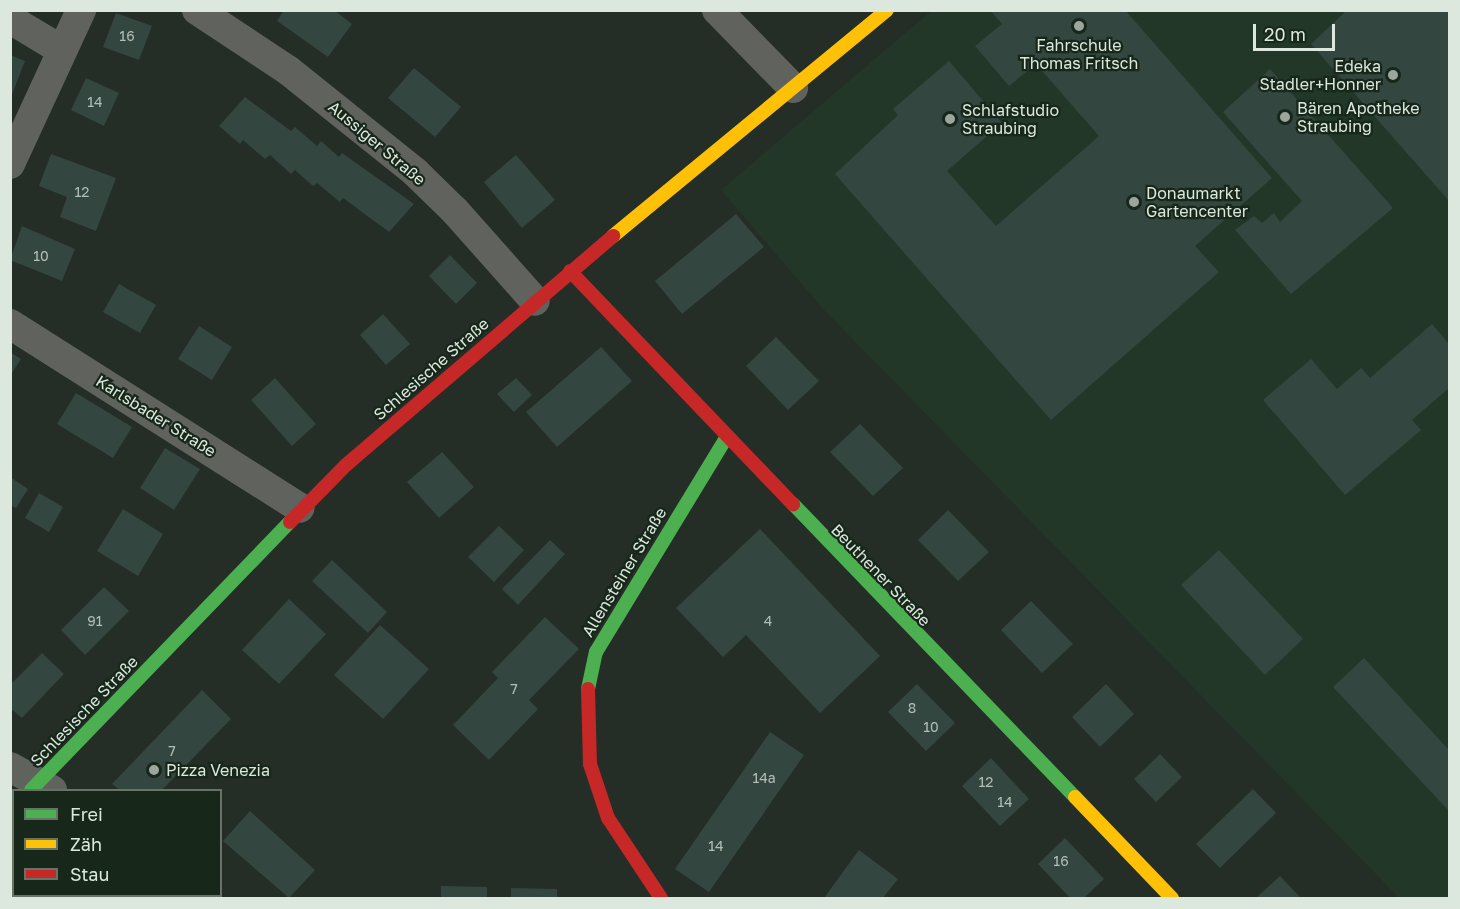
<!DOCTYPE html>
<meta charset="utf-8">
<style>
body{margin:0}
#map{position:relative;width:1460px;height:909px;overflow:hidden;background:#242d26;font-family:"Golos Text",sans-serif}
div>[style]{position:absolute}
.built>*{inset:0;background:#223728}
.building>*{inset:0;background:#344640}
.lane>*{height:15px;margin:-7.5px;padding:0 7.5px;transform-origin:7.5px;border-radius:7.5px;background:#5f625d}
.street>*{height:30px;margin:-15px;padding:0 15px;transform-origin:15px;border-radius:15px;background:#5f625d}
.fast>*{height:14px;margin:-7px;padding:0 7px;transform-origin:7px;border-radius:7px;background:#4caf50}
.slow>*{height:14px;margin:-7px;padding:0 7px;transform-origin:7px;border-radius:7px;background:#ffc107}
.jam>*{height:14px;margin:-7px;padding:0 7px;transform-origin:7px;border-radius:7px;background:#c62828}
.dots>*{width:16px;height:16px;translate:-50% -50%;box-sizing:border-box;border:3px solid #17271a;border-radius:50%}
span{translate:-50% -50%;white-space:nowrap;text-align:center;line-height:1.15;-webkit-text-stroke:4.5px #17271a;paint-order:stroke}
.number-label{font-size:14px;color:#b2bfb6}
.number-label span{-webkit-text-stroke-width:0}
.poi-label{font-size:16px;color:#dce7de}
.right{translate:-100% -50%;text-align:right}
.left{translate:0 -50%;text-align:left}
.street-label{font-size:16px;color:#dce7de}
.frame{position:absolute;inset:0;border:12px solid #dce7de;pointer-events:none}
.legend{position:absolute;left:12px;top:789px;width:210px;height:108px;box-sizing:border-box;background:#17271a;border:2px solid #667468;margin:0;padding:8px 10px;list-style:none;font-size:18px;color:#dce7de}
.legend li{display:flex;align-items:center;gap:12px;height:30px}
.legend b{width:30px;border:2px solid #667468}
.scale{position:absolute;left:1253px;top:24px;width:82px;height:27px;box-sizing:border-box;border:3px solid #dce7de;border-top:0;padding-left:8px;font-size:18px;line-height:21px;white-space:nowrap;color:#dce7de;-webkit-text-stroke:4px #17271a;paint-order:stroke}
</style>
<div id="map">
<div class="built">
<i style="clip-path:polygon(931px 11px,1449px 11px,1449px 898px,1399px 898px,825px 311px,721px 190px)"></i>
</div>
<div class="building">
<i style="clip-path:polygon(284px 10px,334px 10px,352px 24px,328px 57px,277px 21px)"></i>
<i style="clip-path:polygon(990px 10px,1125px 10px,1272px 178px,1195px 246px,1219px 272px,1051px 420px,835px 174px,898px 115px,893px 109px,949px 61px,1002px 123px,947px 171px,996px 226px,1099px 136px,1036px 64px,1009px 86px,975px 46px,1002px 24px)"></i>
<i style="clip-path:polygon(1347px 10px,1449px 10px,1449px 201px,1311px 44px)"></i>
<i style="clip-path:polygon(116px 13px,152px 26px,139px 60px,103px 47px)"></i>
<i style="clip-path:polygon(10px 55px,25px 61px,11px 97px,10px 97px)"></i>
<i style="clip-path:polygon(414px 68px,461px 107px,435px 137px,388px 98px)"></i>
<i style="clip-path:polygon(1270px 69px,1393px 208px,1291px 294px,1235px 230px,1254px 216px,1262px 223px,1274px 213px,1280px 222px,1302px 201px,1223px 112px)"></i>
<i style="clip-path:polygon(86px 78px,119px 93px,104px 126px,71px 110px)"></i>
<i style="clip-path:polygon(245px 97px,291px 131px,295px 127px,317px 146px,321px 141px,339px 157px,342px 153px,414px 204px,389px 232px,343px 198px,340px 202px,317px 183px,313px 186px,295px 170px,291px 174px,270px 155px,265px 159px,243px 140px,240px 144px,219px 126px)"></i>
<i style="clip-path:polygon(51px 154px,116px 178px,96px 231px,60px 217px,67px 197px,39px 186px)"></i>
<i style="clip-path:polygon(516px 155px,555px 200px,522px 228px,484px 182px)"></i>
<i style="clip-path:polygon(736px 214px,764px 247px,682px 314px,655px 281px)"></i>
<i style="clip-path:polygon(22px 226px,75px 249px,62px 281px,10px 260px)"></i>
<i style="clip-path:polygon(450px 255px,477px 283px,456px 304px,429px 276px)"></i>
<i style="clip-path:polygon(119px 284px,156px 305px,140px 333px,103px 312px)"></i>
<i style="clip-path:polygon(383px 314px,410px 344px,386px 365px,360px 335px)"></i>
<i style="clip-path:polygon(1432px 324px,1449px 344px,1449px 388px,1412px 420px,1421px 430px,1345px 495px,1263px 400px,1311px 359px,1337px 389px,1361px 368px,1370px 378px)"></i>
<i style="clip-path:polygon(199px 326px,232px 347px,212px 380px,178px 359px)"></i>
<i style="clip-path:polygon(776px 337px,819px 381px,788px 410px,746px 366px)"></i>
<i style="clip-path:polygon(601px 347px,632px 381px,557px 447px,526px 412px)"></i>
<i style="clip-path:polygon(10px 352px,21px 359px,10px 376px)"></i>
<i style="clip-path:polygon(275px 378px,316px 424px,292px 446px,251px 400px)"></i>
<i style="clip-path:polygon(516px 378px,532px 395px,514px 412px,497px 394px)"></i>
<i style="clip-path:polygon(76px 393px,132px 427px,113px 458px,57px 424px)"></i>
<i style="clip-path:polygon(860px 424px,903px 468px,873px 496px,830px 452px)"></i>
<i style="clip-path:polygon(165px 448px,200px 469px,174px 510px,140px 488px)"></i>
<i style="clip-path:polygon(442px 452px,474px 487px,439px 518px,407px 482px)"></i>
<i style="clip-path:polygon(10px 477px,28px 489px,16px 508px,10px 505px)"></i>
<i style="clip-path:polygon(39px 493px,63px 507px,49px 532px,25px 518px)"></i>
<i style="clip-path:polygon(123px 509px,163px 534px,138px 576px,97px 551px)"></i>
<i style="clip-path:polygon(948px 510px,989px 552px,958px 581px,918px 540px)"></i>
<i style="clip-path:polygon(499px 526px,524px 550px,494px 582px,468px 557px)"></i>
<i style="clip-path:polygon(760px 529px,880px 656px,820px 713px,746px 635px,723px 657px,676px 608px)"></i>
<i style="clip-path:polygon(550px 540px,565px 554px,518px 605px,502px 589px)"></i>
<i style="clip-path:polygon(1219px 550px,1303px 639px,1265px 675px,1181px 585px)"></i>
<i style="clip-path:polygon(332px 560px,387px 612px,368px 633px,312px 581px)"></i>
<i style="clip-path:polygon(104px 587px,129px 611px,85px 655px,61px 630px)"></i>
<i style="clip-path:polygon(289px 599px,326px 634px,279px 684px,242px 650px)"></i>
<i style="clip-path:polygon(1031px 601px,1073px 644px,1042px 673px,1001px 630px)"></i>
<i style="clip-path:polygon(545px 617px,579px 649px,529px 700px,538px 709px,489px 760px,453px 725px,498px 678px,492px 672px)"></i>
<i style="clip-path:polygon(380px 625px,429px 669px,383px 719px,334px 675px)"></i>
<i style="clip-path:polygon(42px 653px,64px 674px,22px 718px,10px 708px,10px 685px)"></i>
<i style="clip-path:polygon(1364px 658px,1449px 750px,1449px 811px,1333px 687px)"></i>
<i style="clip-path:polygon(917px 684px,955px 723px,926px 751px,888px 712px)"></i>
<i style="clip-path:polygon(1106px 684px,1134px 714px,1100px 747px,1072px 717px)"></i>
<i style="clip-path:polygon(202px 690px,231px 719px,162px 790px,120px 790px,112px 784px)"></i>
<i style="clip-path:polygon(770px 732px,804px 755px,709px 892px,675px 869px)"></i>
<i style="clip-path:polygon(1160px 754px,1182px 777px,1156px 802px,1134px 779px)"></i>
<i style="clip-path:polygon(991px 758px,1029px 799px,1000px 826px,962px 786px)"></i>
<i style="clip-path:polygon(1253px 789px,1276px 813px,1220px 868px,1196px 844px)"></i>
<i style="clip-path:polygon(250px 811px,315px 870px,289px 898px,223px 841px)"></i>
<i style="clip-path:polygon(1065px 838px,1104px 879px,1084px 898px,1070px 898px,1038px 864px)"></i>
<i style="clip-path:polygon(859px 850px,898px 879px,883px 898px,824px 898px)"></i>
<i style="clip-path:polygon(1280px 876px,1301px 898px,1256px 898px)"></i>
<i style="clip-path:polygon(441px 886px,487px 887px,487px 898px,441px 898px)"></i>
<i style="clip-path:polygon(511px 888px,557px 889px,557px 898px,511px 898px)"></i>
<i style="clip-path:polygon(14px 889px,14px 896px,89px 896px,10px 898px)"></i>
</div>
<div class="lane">
<i style="left:144px;top:898px;width:4px;rotate:-34deg"></i>
</div>
<div class="street">
<i style="left:197px;top:10px;width:110px;rotate:33.5deg"></i>
<i style="left:289px;top:71px;width:161px;rotate:38.7deg"></i>
<i style="left:415px;top:172px;width:56px;rotate:44.3deg"></i>
<i style="left:455px;top:211px;width:120px;rotate:48.4deg"></i>
<i style="left:717px;top:10px;width:109px;rotate:45.7deg"></i>
<i style="left:10px;top:19px;width:58px;rotate:31deg"></i>
<i style="left:10px;top:164px;width:170px;rotate:-65.2deg"></i>
<i style="left:10px;top:324px;width:343px;rotate:32.4deg"></i>
<i style="left:10px;top:767px;width:48px;rotate:28.7deg"></i>
<i style="left:201px;top:896px;width:4px;rotate:27deg"></i>
</div>
<div class="fast">
<i style="left:793px;top:504px;width:407px;rotate:46.1deg"></i>
<i style="left:588px;top:689px;width:38px;rotate:-78deg"></i>
<i style="left:596px;top:652px;width:250px;rotate:-58.7deg"></i>
<i style="left:31px;top:790px;width:373px;rotate:-46deg"></i>
<i style="left:10px;top:812px;width:5px;rotate:-37deg"></i>
</div>
<div class="slow">
<i style="left:613px;top:236px;width:355px;rotate:-39.5deg"></i>
<i style="left:1075px;top:797px;width:140px;rotate:46.2deg"></i>
</div>
<div class="jam">
<i style="left:570px;top:271px;width:323px;rotate:46.3deg"></i>
<i style="left:290px;top:522px;width:80px;rotate:-45.5deg"></i>
<i style="left:346px;top:465px;width:352px;rotate:-40.6deg"></i>
<i style="left:588px;top:689px;width:75px;rotate:88.5deg"></i>
<i style="left:590px;top:764px;width:57px;rotate:71.6deg"></i>
<i style="left:608px;top:818px;width:96px;rotate:56.5deg"></i>
</div>
<div class="dots">
<i style="left:1079px;top:26px;background:#9ca69e"></i>
<i style="left:1393px;top:75px;background:#9ca69e"></i>
<i style="left:1285px;top:117px;background:#9ca69e"></i>
<i style="left:950px;top:119px;background:#9ca69e"></i>
<i style="left:1134px;top:202px;background:#9ca69e"></i>
<i style="left:154px;top:770px;background:#9ca69e"></i>
</div>
<div class="number-label">
<span style="left:127px;top:36px">16</span>
<span style="left:95px;top:102px">14</span>
<span style="left:82px;top:192px">12</span>
<span style="left:41px;top:256px">10</span>
<span style="left:95px;top:621px">91</span>
<span style="left:768px;top:621px">4</span>
<span style="left:514px;top:689px">7</span>
<span style="left:912px;top:708px">8</span>
<span style="left:931px;top:727px">10</span>
<span style="left:172px;top:751px">7</span>
<span style="left:764px;top:778px">14a</span>
<span style="left:986px;top:782px">12</span>
<span style="left:1005px;top:802px">14</span>
<span style="left:716px;top:846px">14</span>
<span style="left:1061px;top:861px">16</span>
</div>
<div class="poi-label">
<span style="left:1079px;top:54px">Fahrschule<br>Thomas Fritsch</span>
<span class="right" style="left:1381px;top:75px">Edeka<br>Stadler+Honner</span>
<span class="left" style="left:1297px;top:117px">Bären Apotheke<br>Straubing</span>
<span class="left" style="left:962px;top:119px">Schlafstudio<br>Straubing</span>
<span class="left" style="left:1146px;top:202px">Donaumarkt<br>Gartencenter</span>
<span class="left" style="left:166px;top:770px">Pizza Venezia</span>
</div>
<div class="street-label">
<span style="left:377px;top:143px;rotate:40deg">Aussiger Straße</span>
<span style="left:431px;top:369px;rotate:-41deg">Schlesische Straße</span>
<span style="left:156px;top:416px;rotate:32deg">Karlsbader Straße</span>
<span style="left:624px;top:572px;rotate:-59deg">Allensteiner Straße</span>
<span style="left:881px;top:575px;rotate:46deg">Beuthener Straße</span>
<span style="left:84px;top:711px;rotate:-46deg">Schlesische Straße</span>
</div>
<div class="frame"></div>
<ul class="legend">
<li><b style="height:8px;background:#4caf50"></b>Frei</li>
<li><b style="height:8px;background:#ffc107"></b>Zäh</li>
<li><b style="height:8px;background:#c62828"></b>Stau</li>
</ul>
<div class="scale">20 m</div>
</div>
